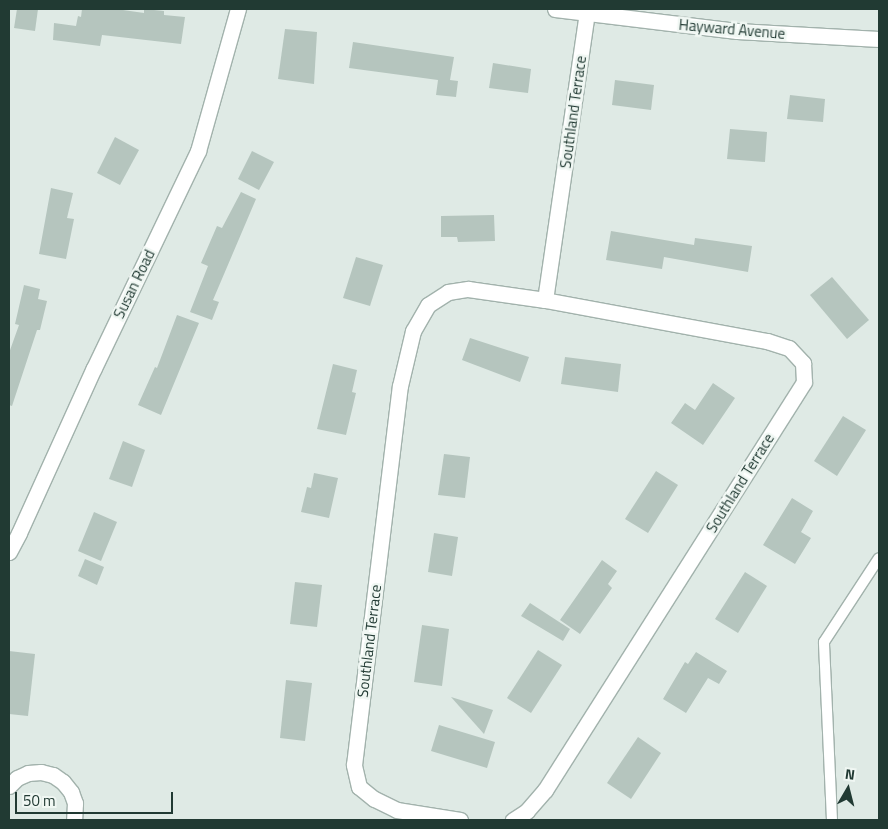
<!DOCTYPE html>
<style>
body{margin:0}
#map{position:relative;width:888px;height:829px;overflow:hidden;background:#dfeae5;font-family:"Titillium Web",sans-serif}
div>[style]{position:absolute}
.building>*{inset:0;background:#b5c5be}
.roads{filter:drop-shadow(1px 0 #a2b2ac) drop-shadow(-1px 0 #a2b2ac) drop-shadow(0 1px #a2b2ac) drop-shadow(0 -1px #a2b2ac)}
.service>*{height:10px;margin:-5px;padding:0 5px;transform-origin:5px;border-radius:5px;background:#fff}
.minor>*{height:15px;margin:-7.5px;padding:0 7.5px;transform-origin:7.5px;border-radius:7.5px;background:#fff}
.secondary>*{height:15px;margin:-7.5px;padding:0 7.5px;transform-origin:7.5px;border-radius:7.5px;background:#fff}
span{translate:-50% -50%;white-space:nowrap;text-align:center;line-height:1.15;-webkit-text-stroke:5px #f0f7f3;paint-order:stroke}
.street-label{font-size:15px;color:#213a33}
.frame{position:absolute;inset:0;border:10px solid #213a33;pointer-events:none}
.north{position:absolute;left:823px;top:764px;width:50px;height:50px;-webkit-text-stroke:4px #f0f7f3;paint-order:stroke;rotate:8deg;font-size:14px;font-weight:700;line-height:20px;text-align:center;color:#213a33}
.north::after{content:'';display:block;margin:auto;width:18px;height:22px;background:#213a33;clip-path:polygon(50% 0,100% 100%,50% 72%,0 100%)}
.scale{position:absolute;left:15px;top:792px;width:158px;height:22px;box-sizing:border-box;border:2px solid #213a33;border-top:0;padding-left:6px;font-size:15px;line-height:18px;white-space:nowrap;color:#213a33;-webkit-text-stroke:4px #f0f7f3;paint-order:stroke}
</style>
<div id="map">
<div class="building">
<i style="clip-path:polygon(17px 9px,38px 9px,35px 31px,14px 28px)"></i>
<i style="clip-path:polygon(82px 9px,116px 9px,144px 13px,144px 9px,164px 11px,164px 15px,185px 17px,181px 44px,102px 35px,100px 46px,53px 40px,54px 23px,76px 26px,78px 16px,81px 17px)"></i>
<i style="clip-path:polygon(285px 29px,317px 32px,314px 84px,278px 79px)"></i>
<i style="clip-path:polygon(353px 42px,454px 57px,450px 80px,458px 81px,456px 97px,436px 95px,438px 80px,349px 68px)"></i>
<i style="clip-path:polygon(493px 63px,531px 69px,528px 93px,489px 88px)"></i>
<i style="clip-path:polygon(615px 80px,654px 85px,651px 110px,612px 105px)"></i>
<i style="clip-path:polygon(790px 95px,825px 99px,823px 122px,787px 119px)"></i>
<i style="clip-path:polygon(730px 129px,767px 132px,765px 162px,727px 159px)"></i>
<i style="clip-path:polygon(115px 137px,139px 150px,120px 185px,97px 173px)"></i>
<i style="clip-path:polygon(252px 151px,274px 162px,259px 190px,238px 179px)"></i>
<i style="clip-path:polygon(51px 188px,73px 193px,67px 218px,74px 219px,66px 259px,39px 254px)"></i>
<i style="clip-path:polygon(241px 192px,256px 199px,213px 300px,219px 302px,212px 320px,190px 312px,208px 266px,201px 263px,217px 226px,222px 228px)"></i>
<i style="clip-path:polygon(494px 215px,495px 241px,458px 242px,457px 237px,441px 237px,441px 216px)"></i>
<i style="clip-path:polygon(611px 231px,694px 245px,695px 238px,752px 246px,748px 272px,664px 257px,662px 269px,606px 260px)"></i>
<i style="clip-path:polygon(356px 257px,383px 265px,370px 306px,343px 298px)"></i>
<i style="clip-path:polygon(832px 277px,869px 320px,847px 339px,810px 295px)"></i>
<i style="clip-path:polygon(24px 285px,40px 289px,38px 299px,47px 301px,40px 330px,37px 330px,12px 406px,9px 405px,9px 353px,19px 325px,15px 324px)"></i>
<i style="clip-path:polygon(177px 315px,199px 323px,161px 415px,138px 405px,155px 367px,157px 368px)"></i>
<i style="clip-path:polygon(470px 338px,529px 357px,520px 382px,462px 360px)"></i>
<i style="clip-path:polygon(565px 357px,621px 364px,618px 392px,561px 384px)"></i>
<i style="clip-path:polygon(333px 364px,357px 370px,352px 392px,356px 393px,346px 435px,317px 429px)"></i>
<i style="clip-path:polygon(713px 383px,735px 398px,703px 445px,671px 423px,685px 403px,695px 410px)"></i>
<i style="clip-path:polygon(843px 416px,866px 430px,837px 476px,814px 461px)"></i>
<i style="clip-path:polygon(123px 441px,145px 450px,132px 487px,109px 479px)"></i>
<i style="clip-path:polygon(444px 454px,470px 457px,465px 498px,438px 495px)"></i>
<i style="clip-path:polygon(656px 471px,678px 485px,648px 533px,625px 519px)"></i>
<i style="clip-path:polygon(314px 473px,338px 478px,329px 518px,301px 512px,307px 487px,311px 488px)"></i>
<i style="clip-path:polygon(792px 498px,813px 511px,801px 532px,811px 538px,795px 564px,763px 545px)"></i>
<i style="clip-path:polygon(94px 512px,117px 522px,101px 561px,78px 551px)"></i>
<i style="clip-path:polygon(434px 533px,458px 537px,452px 576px,428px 572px)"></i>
<i style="clip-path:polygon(85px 559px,104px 567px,97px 585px,78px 576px)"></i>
<i style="clip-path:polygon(602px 560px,617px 571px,608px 584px,612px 588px,580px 634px,560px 620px)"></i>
<i style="clip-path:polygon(745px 572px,767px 586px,738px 633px,715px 619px)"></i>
<i style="clip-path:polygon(295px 582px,322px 585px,317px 627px,290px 624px)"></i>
<i style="clip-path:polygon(530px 603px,570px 629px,563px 641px,521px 616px)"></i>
<i style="clip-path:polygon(422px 625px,449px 629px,442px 686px,414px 682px)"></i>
<i style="clip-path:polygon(538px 650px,562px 665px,531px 713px,507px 698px)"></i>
<i style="clip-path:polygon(9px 651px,35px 654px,28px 716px,9px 714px)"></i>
<i style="clip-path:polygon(696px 652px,727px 671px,719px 684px,708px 678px,686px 713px,663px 699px,685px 662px,688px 664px)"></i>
<i style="clip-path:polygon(286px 680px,312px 683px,305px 741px,280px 738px)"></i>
<i style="clip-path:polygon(451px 697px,493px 710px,484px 734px)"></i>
<i style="clip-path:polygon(439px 725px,495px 742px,487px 768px,431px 751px)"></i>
<i style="clip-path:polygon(638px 737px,661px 753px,631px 799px,607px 783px)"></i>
</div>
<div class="roads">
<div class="service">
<i style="left:832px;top:820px;width:178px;rotate:-92.6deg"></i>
<i style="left:824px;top:642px;width:100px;rotate:-56.8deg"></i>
</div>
<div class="minor">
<i style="left:545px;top:300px;width:290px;rotate:-81.7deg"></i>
<i style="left:9px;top:552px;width:21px;rotate:-62deg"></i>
<i style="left:19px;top:533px;width:181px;rotate:-65.6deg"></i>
<i style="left:94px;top:368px;width:241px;rotate:-64.4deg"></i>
<i style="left:198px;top:151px;width:148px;rotate:-74.3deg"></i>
<i style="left:9px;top:786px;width:11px;rotate:-45deg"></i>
<i style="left:17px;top:778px;width:12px;rotate:-24deg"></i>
<i style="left:28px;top:773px;width:13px;rotate:-4deg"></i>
<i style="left:41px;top:772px;width:12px;rotate:14deg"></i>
<i style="left:53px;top:775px;width:12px;rotate:35deg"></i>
<i style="left:63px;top:782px;width:13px;rotate:51deg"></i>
<i style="left:71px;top:792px;width:12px;rotate:70deg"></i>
<i style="left:75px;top:803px;width:17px;rotate:93deg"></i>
<i style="left:460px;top:820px;width:64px;rotate:-171deg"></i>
<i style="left:397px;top:810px;width:25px;rotate:-154deg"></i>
<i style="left:374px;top:799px;width:19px;rotate:-141deg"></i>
<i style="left:359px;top:787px;width:23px;rotate:-103deg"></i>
<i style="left:354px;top:765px;width:382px;rotate:-83.1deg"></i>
<i style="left:400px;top:386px;width:57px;rotate:-76.7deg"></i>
<i style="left:413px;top:331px;width:30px;rotate:-60deg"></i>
<i style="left:428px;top:305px;width:24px;rotate:-33deg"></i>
<i style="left:448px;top:292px;width:20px;rotate:-9deg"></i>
<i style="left:468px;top:289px;width:78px;rotate:8.1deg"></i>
<i style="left:545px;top:300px;width:226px;rotate:10.5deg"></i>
<i style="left:767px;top:341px;width:23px;rotate:18deg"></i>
<i style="left:789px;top:348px;width:21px;rotate:47deg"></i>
<i style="left:803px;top:363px;width:19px;rotate:87deg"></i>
<i style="left:804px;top:382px;width:483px;rotate:122.4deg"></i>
<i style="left:545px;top:790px;width:28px;rotate:131deg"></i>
<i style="left:527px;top:811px;width:17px;rotate:147deg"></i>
</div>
<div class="secondary">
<i style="left:555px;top:9px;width:183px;rotate:6.9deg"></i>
<i style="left:737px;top:31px;width:142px;rotate:3.2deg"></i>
</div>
</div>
<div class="street-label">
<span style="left:732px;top:29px;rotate:5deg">Hayward Avenue</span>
<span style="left:573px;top:112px;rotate:-82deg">Southland Terrace</span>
<span style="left:134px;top:284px;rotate:-64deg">Susan Road</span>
<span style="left:740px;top:483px;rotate:-58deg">Southland Terrace</span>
<span style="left:369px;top:641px;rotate:-83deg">Southland Terrace</span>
</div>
<div class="frame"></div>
<div class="north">N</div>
<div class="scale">50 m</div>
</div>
